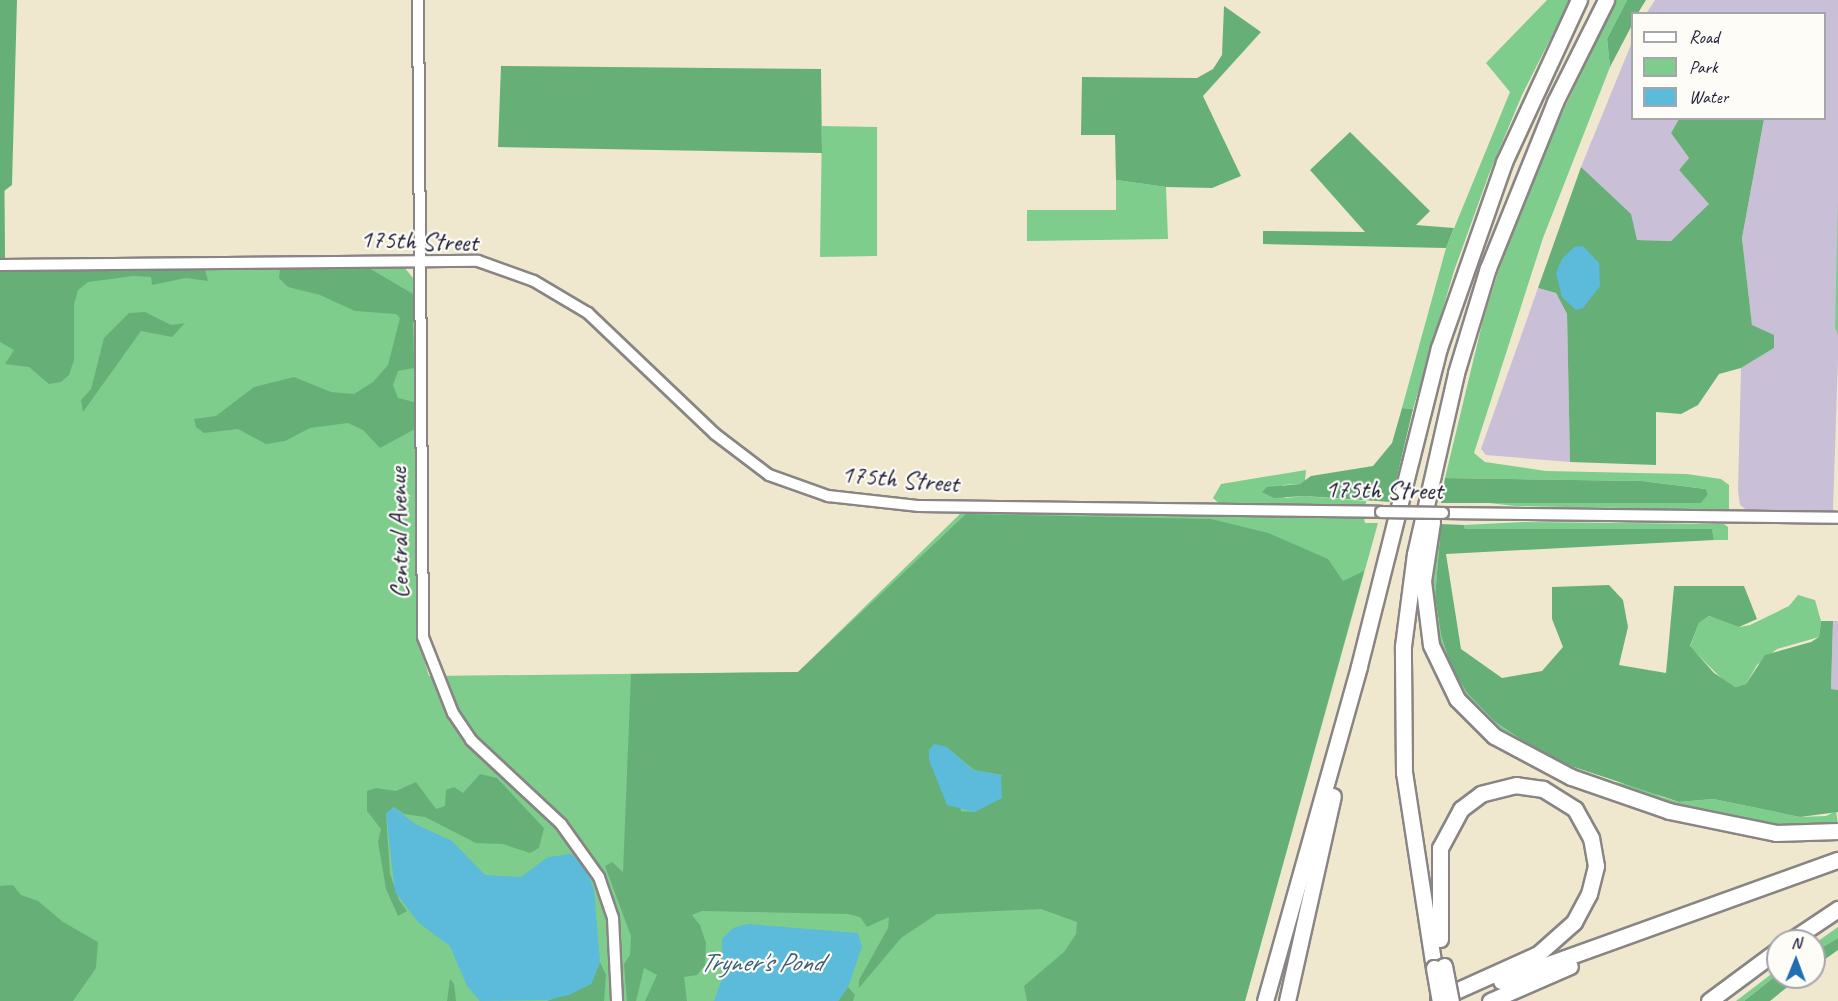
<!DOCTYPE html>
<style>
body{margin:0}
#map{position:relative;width:1838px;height:1001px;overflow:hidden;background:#efe8ce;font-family:Caveat,sans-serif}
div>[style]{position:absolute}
.industrial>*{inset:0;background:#c9bfd7}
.green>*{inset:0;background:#7ecd8d}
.forest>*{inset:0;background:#66b078}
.water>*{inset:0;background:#5cbada}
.roads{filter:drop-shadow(2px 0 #888584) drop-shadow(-2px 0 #888584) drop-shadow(0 2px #888584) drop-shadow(0 -2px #888584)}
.tertiary>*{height:10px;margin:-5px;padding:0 5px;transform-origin:5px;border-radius:5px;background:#fff}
.motorway>*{height:15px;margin:-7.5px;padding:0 7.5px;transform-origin:7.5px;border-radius:7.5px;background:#fff}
.bridges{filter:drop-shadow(2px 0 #888584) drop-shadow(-2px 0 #888584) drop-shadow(0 2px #888584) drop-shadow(0 -2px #888584)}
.tertiary-bridge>*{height:10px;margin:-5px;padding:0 5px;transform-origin:5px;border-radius:5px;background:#fff}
.motorway-bridge>*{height:15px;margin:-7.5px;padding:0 7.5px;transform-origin:7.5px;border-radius:7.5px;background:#fff}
span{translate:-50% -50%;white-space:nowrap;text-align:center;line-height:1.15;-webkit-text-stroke:4.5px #fdfcf7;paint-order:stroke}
.street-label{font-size:26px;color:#22223b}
.water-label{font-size:27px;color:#395f7b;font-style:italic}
.legend{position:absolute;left:1631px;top:12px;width:195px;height:108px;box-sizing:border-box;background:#fdfcf7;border:2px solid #a5a5ac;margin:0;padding:8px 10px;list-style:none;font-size:18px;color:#22223b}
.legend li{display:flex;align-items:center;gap:12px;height:30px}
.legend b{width:30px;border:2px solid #a5a5ac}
.north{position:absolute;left:1766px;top:929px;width:60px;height:60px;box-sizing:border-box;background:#fdfcf7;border:2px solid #a5a5ac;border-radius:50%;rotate:1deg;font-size:16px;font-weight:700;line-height:24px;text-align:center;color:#22223b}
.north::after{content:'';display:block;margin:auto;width:21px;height:27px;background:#1f6fb2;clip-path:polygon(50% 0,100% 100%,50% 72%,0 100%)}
</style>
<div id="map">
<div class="industrial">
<i style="clip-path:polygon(1655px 0,1838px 0,1838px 359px,1833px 509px,1838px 514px,1748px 511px,1740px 505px,1738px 491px,1741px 368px,1774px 348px,1752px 326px,1742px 238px,1764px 119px,1824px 118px,1824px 14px,1646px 14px)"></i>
<i style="clip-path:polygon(1632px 42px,1632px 118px,1679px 119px,1671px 133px,1689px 158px,1679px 170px,1710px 204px,1671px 241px,1637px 240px,1581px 167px)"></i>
<i style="clip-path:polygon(1538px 288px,1556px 293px,1567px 314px,1570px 462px,1486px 455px,1481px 449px)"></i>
<i style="clip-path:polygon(1833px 621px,1838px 621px,1838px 690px,1831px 689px)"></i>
</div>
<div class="green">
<i style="clip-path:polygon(0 0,4px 0,5px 271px,404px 267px,413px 278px,418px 640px,429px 676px,798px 672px,963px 511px,1364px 518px,1365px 523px,1378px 523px,1245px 1001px,0 1001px)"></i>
<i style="clip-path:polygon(1547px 0,1570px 0,1522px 95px,1489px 174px,1454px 271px,1413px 409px,1402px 408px,1446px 248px,1510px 92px,1486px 63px)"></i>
<i style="clip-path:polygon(1616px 0,1627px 0,1607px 39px,1610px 67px,1543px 238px,1474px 453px,1485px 462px,1546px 471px,1687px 474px,1721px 479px,1729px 485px,1729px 510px,1515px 506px,1481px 502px,1708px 494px,1706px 489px,1642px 481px,1445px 478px,1483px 320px,1510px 234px,1542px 155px)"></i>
<i style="clip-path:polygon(822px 126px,877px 127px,877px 256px,820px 257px)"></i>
<i style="clip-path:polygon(1116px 180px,1166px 187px,1168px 239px,1027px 241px,1027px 210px,1116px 210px)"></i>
<i style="clip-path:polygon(1838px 200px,1838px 335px,1835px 328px)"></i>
<i style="clip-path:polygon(1306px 470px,1305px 481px,1300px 484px,1282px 485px,1285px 498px,1304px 496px,1366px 501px,1366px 508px,1222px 506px,1213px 498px,1221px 484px)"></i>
<i style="clip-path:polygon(1523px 522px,1724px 524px,1728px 527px,1728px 540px,1714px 540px,1712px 530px,1465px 529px,1464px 525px)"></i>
<i style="clip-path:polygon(1436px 524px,1441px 524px,1435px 597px,1441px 635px,1451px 667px,1467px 693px,1494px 721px,1526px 743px,1571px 766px,1615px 782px,1642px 787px,1662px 797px,1679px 802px,1713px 799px,1800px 817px,1826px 816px,1836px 811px,1838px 824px,1770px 826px,1658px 802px,1512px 743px,1463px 699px,1434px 638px,1428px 603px)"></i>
<i style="clip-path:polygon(1798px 595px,1815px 600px,1821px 621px,1819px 637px,1777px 649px,1757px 665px,1746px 684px,1735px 687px,1724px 681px,1690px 647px,1699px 623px,1709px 616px,1740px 627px,1750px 625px,1789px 606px)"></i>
<i style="clip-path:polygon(1838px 927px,1838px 938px,1814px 952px,1814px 944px)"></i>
<i style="clip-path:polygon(1778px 969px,1778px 974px,1744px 1001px,1736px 1001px)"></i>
</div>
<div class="forest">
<i style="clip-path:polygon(0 0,17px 0,12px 185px,4px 191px,5px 258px,0 258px)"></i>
<i style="clip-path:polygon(1627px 0,1646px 0,1638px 13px,1632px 14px,1632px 25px,1610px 67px,1607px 39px)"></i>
<i style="clip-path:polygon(1224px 6px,1261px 32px,1203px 96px,1241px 176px,1212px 188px,1166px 187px,1116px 180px,1115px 135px,1081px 135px,1082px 77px,1197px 78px,1213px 69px,1222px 55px)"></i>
<i style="clip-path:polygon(501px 66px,821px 69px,822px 153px,498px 147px)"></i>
<i style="clip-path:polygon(1679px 119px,1764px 119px,1742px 238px,1752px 325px,1774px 335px,1774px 348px,1741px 368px,1719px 374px,1698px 405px,1681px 414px,1656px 412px,1656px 465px,1570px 462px,1567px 314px,1556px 293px,1538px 288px,1581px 167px,1631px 214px,1637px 240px,1671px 241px,1709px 204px,1679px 170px,1689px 158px,1671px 133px)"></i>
<i style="clip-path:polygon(1350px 132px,1430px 211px,1416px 225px,1454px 228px,1446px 248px,1263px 244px,1263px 231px,1365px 232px,1310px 170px)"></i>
<i style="clip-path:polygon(280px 268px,369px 268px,413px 294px,414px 368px,398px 371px,393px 385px,398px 398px,414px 402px,415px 429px,380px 448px,363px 430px,348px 423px,310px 428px,285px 441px,266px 444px,238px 429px,204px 433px,196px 427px,194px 419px,216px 416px,254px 387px,294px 377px,331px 392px,354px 394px,373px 382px,388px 365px,400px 318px,396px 314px,355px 311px,320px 295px,288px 287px,279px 278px)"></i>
<i style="clip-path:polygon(205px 269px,208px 281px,186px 278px,152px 285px,151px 277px,133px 276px,88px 282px,78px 290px,74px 304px,74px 360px,69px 375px,61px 382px,49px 384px,29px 367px,5px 364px,14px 350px,0 342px,0 271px)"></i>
<i style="clip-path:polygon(145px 312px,171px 325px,185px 323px,172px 337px,141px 331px,83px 412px,81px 400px,91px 389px,104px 338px,129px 313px)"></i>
<i style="clip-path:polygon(1402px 408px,1413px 409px,1391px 502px,1304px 496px,1274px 498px,1262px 492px,1267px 487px,1300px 484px,1311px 476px,1373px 466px,1392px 443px)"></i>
<i style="clip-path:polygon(1445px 478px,1642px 481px,1706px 489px,1708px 494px,1701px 503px,1441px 503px)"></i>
<i style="clip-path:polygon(evenodd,966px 514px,1211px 519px,1268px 533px,1328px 559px,1343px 581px,1364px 571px,1245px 1001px,1027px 1001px,1024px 986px,1064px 952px,1076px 934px,1077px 922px,1041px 909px,937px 914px,901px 938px,859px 988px,859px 980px,888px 928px,889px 917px,867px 927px,860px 917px,848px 914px,702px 911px,692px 915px,700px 925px,706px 943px,705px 965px,697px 975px,684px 977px,687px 1001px,645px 1001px,657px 975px,644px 968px,636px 1001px,627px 1001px,624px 964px,630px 955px,631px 936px,605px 866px,612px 862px,623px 872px,631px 674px,798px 672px,966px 514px,950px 750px,974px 770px,1002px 775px,975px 812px,961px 811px,950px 750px)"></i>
<i style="clip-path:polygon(1441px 524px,1464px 525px,1465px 529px,1712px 529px,1714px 540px,1446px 554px,1461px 649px,1502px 678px,1542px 671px,1563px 647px,1552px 619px,1552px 587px,1609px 585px,1623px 600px,1628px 627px,1619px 665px,1666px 673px,1674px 586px,1744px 586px,1757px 619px,1739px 627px,1709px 616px,1699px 623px,1690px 646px,1714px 673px,1735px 687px,1746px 684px,1765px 655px,1811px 642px,1819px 637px,1821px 621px,1833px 621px,1831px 689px,1838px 690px,1838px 812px,1800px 817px,1713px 799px,1679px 802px,1571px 766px,1526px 743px,1494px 721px,1467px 693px,1451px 667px,1441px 635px,1435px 597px)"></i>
<i style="clip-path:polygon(480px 774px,497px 778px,544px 828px,539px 848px,530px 853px,503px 844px,476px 843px,425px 817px,404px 814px,394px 807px,386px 814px,390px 874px,399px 900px,407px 911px,398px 916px,386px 889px,378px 842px,381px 829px,367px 811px,367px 791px,376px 788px,396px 791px,416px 782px,436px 809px,445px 806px,446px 790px,454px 787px,463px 793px)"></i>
<i style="clip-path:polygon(13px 885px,21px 895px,38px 901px,63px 922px,98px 942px,96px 968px,73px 1001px,0 1001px,0 886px)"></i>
<i style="clip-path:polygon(1838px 938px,1838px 950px,1814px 967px,1814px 952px)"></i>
<i style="clip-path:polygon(600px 962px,606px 975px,604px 1001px,547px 1001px,591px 984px)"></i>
<i style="clip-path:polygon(1778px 974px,1778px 977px,1800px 977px,1770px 1001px,1744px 1001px)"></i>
<i style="clip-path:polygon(450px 979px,454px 984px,456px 1001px,447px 1001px)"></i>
<i style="clip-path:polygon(848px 987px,855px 995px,853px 1001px,838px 1001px)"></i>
</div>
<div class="water">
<i style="clip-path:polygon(1583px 246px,1599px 263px,1600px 286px,1583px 308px,1576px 310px,1562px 297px,1556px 273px,1562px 259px,1574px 247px)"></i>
<i style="clip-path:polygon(934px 744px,947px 747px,973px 770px,1001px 775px,1002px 798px,975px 812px,947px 805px,929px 760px,929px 750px)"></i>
<i style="clip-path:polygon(394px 807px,415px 824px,452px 841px,485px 875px,521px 877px,548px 857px,571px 854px,586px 868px,594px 890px,600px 962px,591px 984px,569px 995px,547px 1000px,480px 1001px,467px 986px,450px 946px,419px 923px,395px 892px,386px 813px)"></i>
<i style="clip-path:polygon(748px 924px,858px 933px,862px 947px,848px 987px,838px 1001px,714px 1001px,722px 979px,722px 939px,733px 928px)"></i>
</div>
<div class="roads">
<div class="tertiary">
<i style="left:418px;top:0;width:637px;rotate:89.55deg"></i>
<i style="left:423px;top:637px;width:82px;rotate:68.5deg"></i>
<i style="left:453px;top:713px;width:32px;rotate:56deg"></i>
<i style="left:471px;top:740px;width:123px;rotate:43deg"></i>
<i style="left:561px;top:824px;width:65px;rotate:54.4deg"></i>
<i style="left:599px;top:877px;width:43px;rotate:71.1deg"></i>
<i style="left:613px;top:918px;width:83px;rotate:87.2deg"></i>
<i style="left:0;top:265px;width:478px;rotate:-0.5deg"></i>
<i style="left:478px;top:261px;width:59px;rotate:19.7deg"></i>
<i style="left:534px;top:281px;width:63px;rotate:30.7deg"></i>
<i style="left:588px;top:313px;width:175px;rotate:43.6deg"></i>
<i style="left:715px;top:434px;width:68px;rotate:37.2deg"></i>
<i style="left:769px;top:475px;width:63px;rotate:19.6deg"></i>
<i style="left:828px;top:496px;width:92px;rotate:6.3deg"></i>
<i style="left:919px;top:506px;width:462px;rotate:0.7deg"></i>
<i style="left:1443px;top:513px;width:395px;rotate:0.7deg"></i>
</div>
<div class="motorway">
<i style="left:1432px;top:522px;width:60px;rotate:98.7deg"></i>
<i style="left:1423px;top:581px;width:64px;rotate:82.9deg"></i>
<i style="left:1431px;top:645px;width:60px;rotate:64.3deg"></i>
<i style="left:1457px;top:699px;width:52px;rotate:45deg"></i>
<i style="left:1494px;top:736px;width:87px;rotate:28deg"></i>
<i style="left:1571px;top:777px;width:104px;rotate:19.1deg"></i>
<i style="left:1669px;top:811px;width:109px;rotate:11.6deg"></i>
<i style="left:1776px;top:833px;width:62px;rotate:-1.8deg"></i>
<i style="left:1790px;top:941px;width:58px;rotate:-33.7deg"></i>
<i style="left:1434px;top:968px;width:197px;rotate:-98.7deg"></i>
<i style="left:1404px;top:773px;width:127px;rotate:-90.5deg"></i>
<i style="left:1403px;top:646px;width:93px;rotate:-82.6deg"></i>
<i style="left:1415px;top:554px;width:186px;rotate:-77.2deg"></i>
<i style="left:1456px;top:373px;width:110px;rotate:-73.1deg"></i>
<i style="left:1488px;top:268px;width:179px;rotate:-68deg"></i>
<i style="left:1555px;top:102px;width:114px;rotate:-63.4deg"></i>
<i style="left:1501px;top:981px;width:358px;rotate:-19.8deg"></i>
<i style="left:1438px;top:999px;width:110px;rotate:-24.2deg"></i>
<i style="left:1538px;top:954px;width:48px;rotate:-41.6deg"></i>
<i style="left:1574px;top:922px;width:32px;rotate:-62deg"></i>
<i style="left:1589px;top:894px;width:29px;rotate:-76deg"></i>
<i style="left:1596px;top:866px;width:28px;rotate:-100deg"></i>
<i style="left:1591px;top:838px;width:33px;rotate:-119deg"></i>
<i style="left:1575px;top:809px;width:38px;rotate:-148deg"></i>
<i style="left:1543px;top:789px;width:27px;rotate:-172deg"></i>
<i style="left:1516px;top:785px;width:36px;rotate:166deg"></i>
<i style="left:1481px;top:794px;width:25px;rotate:143deg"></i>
<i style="left:1461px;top:809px;width:44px;rotate:118.3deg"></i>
<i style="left:1440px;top:848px;width:91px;rotate:90deg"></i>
<i style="left:1265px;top:1001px;width:348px;rotate:-74.3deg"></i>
<i style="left:1359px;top:666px;width:328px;rotate:-75.9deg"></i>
<i style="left:1439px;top:348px;width:197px;rotate:-70.7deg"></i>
<i style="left:1504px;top:162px;width:179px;rotate:-65.2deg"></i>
<i style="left:1287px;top:1001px;width:210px;rotate:-77.4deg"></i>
<i style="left:1490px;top:1001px;width:87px;rotate:-23.6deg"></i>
<i style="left:1709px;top:1001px;width:86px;rotate:-36.5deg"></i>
</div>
</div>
<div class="bridges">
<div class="tertiary-bridge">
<i style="left:1381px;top:512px;width:62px;rotate:0.9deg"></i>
</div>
<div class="motorway-bridge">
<i style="left:1444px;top:966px;width:36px;rotate:79deg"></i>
<i style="left:1434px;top:968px;width:34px;rotate:80deg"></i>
</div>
</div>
<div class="street-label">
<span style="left:419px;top:241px;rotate:2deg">175th Street</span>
<span style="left:900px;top:479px;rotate:5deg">175th Street</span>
<span style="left:1384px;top:490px;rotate:1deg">175th Street</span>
<span style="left:399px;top:533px;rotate:-91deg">Central Avenue</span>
</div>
<div class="water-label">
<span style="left:761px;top:963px">Tryner's Pond</span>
</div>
<ul class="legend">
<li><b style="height:8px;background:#fff"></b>Road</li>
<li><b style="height:16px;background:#7ecd8d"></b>Park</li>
<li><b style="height:16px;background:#5cbada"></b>Water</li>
</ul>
<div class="north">N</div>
</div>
